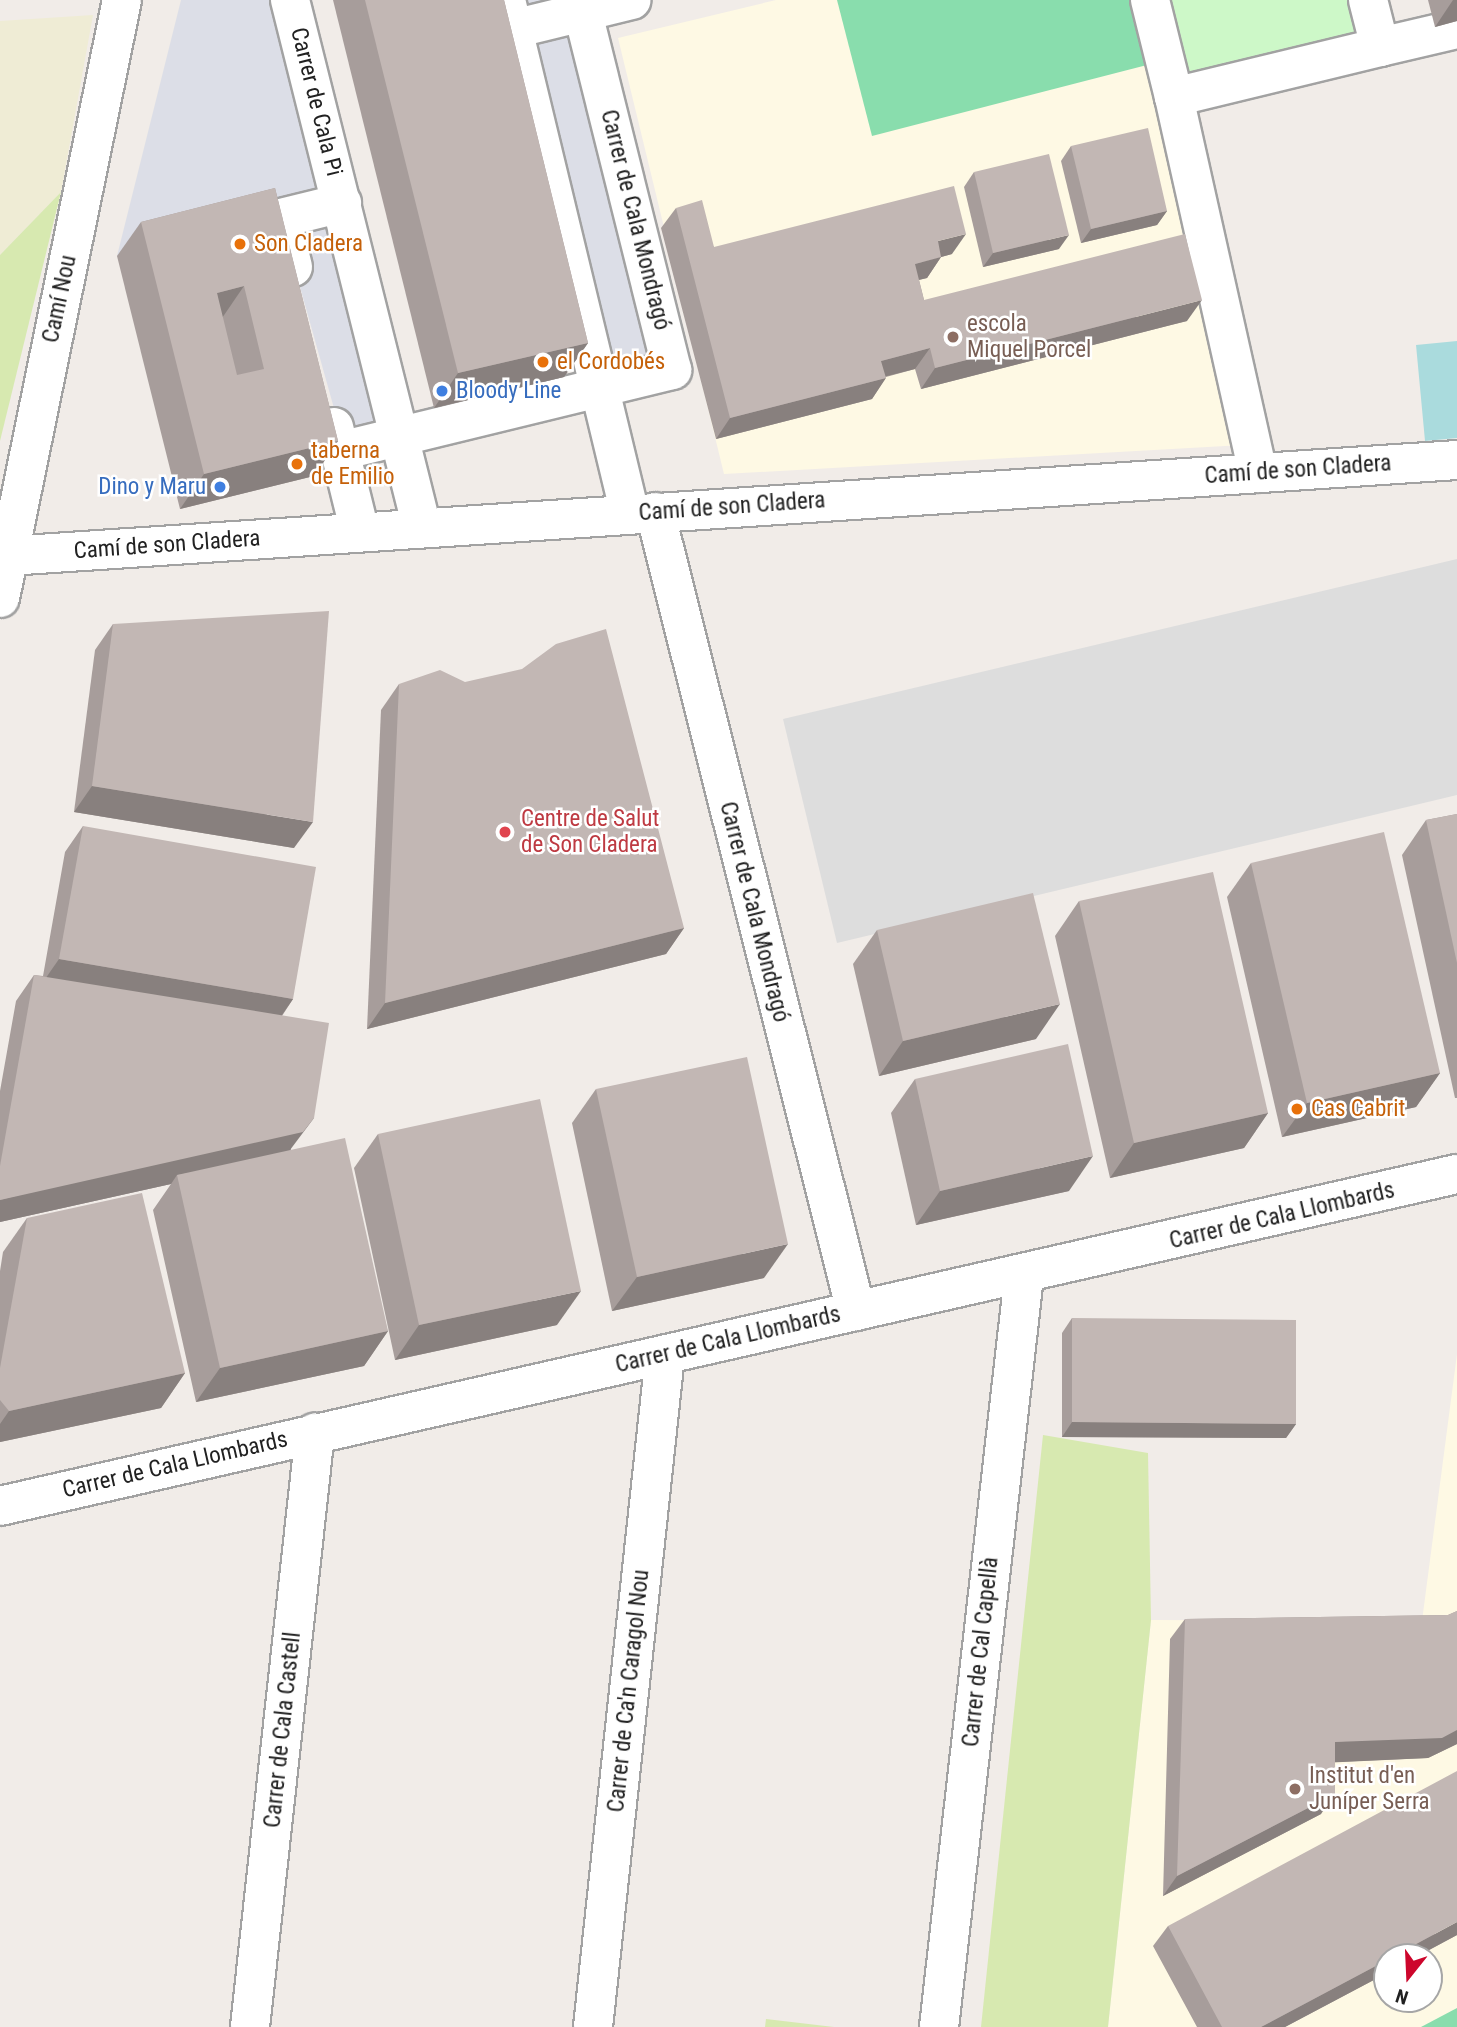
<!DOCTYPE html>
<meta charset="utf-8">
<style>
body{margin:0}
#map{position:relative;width:1457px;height:2027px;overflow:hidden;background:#f1ece8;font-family:"Roboto Condensed",sans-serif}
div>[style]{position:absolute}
.education>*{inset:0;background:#fef9e4}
.farmland>*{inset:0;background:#efecd5}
.grass>*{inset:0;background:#d7e9b0}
.park>*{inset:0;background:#cdf8c8}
.pitch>*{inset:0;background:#89ddad}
.parking>*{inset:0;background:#ddd}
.plaza>*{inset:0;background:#dcdee7}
.water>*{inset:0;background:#aadbdd}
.roads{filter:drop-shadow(2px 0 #a2a2a2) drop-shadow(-2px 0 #a2a2a2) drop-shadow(0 2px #a2a2a2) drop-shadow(0 -2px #a2a2a2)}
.minor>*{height:38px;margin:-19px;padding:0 19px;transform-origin:19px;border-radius:19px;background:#fff}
.wall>*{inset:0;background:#a79d9b}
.shaded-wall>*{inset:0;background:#88807e}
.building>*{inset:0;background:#c2b7b4}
.dots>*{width:19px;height:19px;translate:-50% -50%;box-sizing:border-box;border:4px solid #fff;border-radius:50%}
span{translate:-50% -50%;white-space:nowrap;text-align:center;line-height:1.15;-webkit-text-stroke:5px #fff;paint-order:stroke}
.street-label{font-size:23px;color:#212121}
.food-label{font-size:23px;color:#c56008}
.left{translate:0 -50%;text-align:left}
.education-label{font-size:23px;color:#785e54}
.shop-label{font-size:23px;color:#366cbe}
.right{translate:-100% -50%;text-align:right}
.health-label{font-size:23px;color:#be3a42}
.north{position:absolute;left:1373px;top:1943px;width:70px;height:70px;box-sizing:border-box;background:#fff;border:2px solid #a6a6a6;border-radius:50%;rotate:198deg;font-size:19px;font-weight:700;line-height:28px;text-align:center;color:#212121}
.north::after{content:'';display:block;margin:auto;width:24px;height:32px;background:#cd062c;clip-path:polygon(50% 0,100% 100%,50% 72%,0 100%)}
</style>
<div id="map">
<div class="education">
<i style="clip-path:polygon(776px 0,1136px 0,1243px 445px,724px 474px,618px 38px)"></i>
<i style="clip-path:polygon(evenodd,1457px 1354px,1457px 2027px,1108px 2027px,1151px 1620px,1422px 1621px,1457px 1354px,1387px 1957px,1429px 1957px,1429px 1999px,1387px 1999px,1387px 1957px)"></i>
</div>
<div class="farmland">
<i style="clip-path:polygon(93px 15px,61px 192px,0 255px,0 21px)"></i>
</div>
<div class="grass">
<i style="clip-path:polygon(61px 192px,0 441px,0 255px)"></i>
<i style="clip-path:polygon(1043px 1435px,1148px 1453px,1151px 1620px,1108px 2027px,981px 2027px)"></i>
<i style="clip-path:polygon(766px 2019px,834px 2027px,765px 2027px)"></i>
</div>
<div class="park">
<i style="clip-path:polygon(1150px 0,1368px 0,1380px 47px,1174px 97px)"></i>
</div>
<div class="pitch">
<i style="clip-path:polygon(837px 0,1130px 0,1147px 65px,872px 136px)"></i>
<i style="clip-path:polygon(1457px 2008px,1457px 2027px,1421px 2027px)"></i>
</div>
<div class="parking">
<i style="clip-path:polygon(1457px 559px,1457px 795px,837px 943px,783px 719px)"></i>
</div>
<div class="plaza">
<i style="clip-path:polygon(181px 0,290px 0,394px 431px,344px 444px,281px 219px,117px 256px)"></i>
<i style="clip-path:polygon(506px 0,580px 0,672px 370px,601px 387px)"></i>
</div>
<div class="water">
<i style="clip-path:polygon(1457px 341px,1457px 438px,1425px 441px,1416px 345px)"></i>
</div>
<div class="roads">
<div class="minor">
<i style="left:290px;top:0;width:544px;rotate:75.96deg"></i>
<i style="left:506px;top:0;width:529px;rotate:76.44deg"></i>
<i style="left:1150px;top:0;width:100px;rotate:76.1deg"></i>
<i style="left:1174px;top:97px;width:212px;rotate:-13.6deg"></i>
<i style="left:1380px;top:47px;width:49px;rotate:-104.3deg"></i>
<i style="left:513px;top:29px;width:122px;rotate:-13.7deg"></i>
<i style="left:1380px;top:47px;width:79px;rotate:-13.2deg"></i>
<i style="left:1174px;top:97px;width:385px;rotate:77.4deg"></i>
<i style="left:293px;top:267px;width:50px;rotate:-103.8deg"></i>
<i style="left:281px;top:218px;width:63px;rotate:-13.8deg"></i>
<i style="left:334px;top:427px;width:108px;rotate:76.1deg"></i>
<i style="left:340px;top:451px;width:342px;rotate:-13.7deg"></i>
<i style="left:672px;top:370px;width:381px;rotate:-104deg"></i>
<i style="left:655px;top:512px;width:824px;rotate:75.88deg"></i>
<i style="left:8px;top:556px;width:1452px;rotate:-3.79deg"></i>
<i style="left:0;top:598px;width:610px;rotate:-78.47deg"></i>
<i style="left:0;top:1506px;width:1494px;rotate:-12.84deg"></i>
<i style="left:250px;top:2027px;width:598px;rotate:-83.76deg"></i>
<i style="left:593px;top:2027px;width:676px;rotate:-83.88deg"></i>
<i style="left:939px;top:2027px;width:756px;rotate:-83.54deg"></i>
</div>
</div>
<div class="wall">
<i style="clip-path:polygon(333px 0,504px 0,588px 343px,564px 377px,434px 408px)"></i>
<i style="clip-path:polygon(1428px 0,1457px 0,1457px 21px,1435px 27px)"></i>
<i style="clip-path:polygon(1071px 146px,1167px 211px,1157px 225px,1081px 243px,1061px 161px)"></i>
<i style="clip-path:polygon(974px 172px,1059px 249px,983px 267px,964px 187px)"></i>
<i style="clip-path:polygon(275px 188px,338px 441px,314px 476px,180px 509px,117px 256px,141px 222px)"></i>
<i style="clip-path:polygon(676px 208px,714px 247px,952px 254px,941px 257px,927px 278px,919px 280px,924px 300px,1187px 321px,921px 389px,915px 369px,886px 377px,872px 399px,716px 439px,661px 228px)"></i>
<i style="clip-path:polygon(113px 624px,294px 848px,74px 812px,95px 650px)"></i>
<i style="clip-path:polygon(399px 684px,684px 928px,666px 954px,367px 1029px,381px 710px)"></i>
<i style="clip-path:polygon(1457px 814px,1457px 1098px,1455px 1098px,1402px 855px,1426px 820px)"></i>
<i style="clip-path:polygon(83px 826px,293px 999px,282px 1016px,291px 1150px,388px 1331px,364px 1366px,196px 1402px,153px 1210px,171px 1184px,0 1222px,0 1091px,16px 1001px,34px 975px,43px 976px,65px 852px)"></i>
<i style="clip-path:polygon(1251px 863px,1440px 1073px,1416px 1107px,1282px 1137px,1227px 897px)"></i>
<i style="clip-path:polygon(1079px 901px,1268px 1113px,1244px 1148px,1110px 1178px,1055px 936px)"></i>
<i style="clip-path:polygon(877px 930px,1036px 1039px,879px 1076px,853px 964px)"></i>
<i style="clip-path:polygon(915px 1079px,1069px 1191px,916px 1225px,891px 1113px)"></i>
<i style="clip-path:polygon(596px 1089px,764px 1278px,612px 1311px,572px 1123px)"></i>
<i style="clip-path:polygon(378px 1134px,557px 1325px,395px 1360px,354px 1168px)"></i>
<i style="clip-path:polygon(27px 1218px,185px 1373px,161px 1408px,0 1442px,0 1271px,3px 1252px)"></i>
<i style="clip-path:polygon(1072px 1318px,1296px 1424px,1286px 1438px,1062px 1437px,1062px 1333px)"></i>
<i style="clip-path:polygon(1457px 1611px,1457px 1744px,1428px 1758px,1335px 1762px,1321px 1814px,1163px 1896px,1170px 1639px,1185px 1619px,1448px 1615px)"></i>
<i style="clip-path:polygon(1168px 1926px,1457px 1935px,1416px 1957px,1387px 1957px,1387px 1973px,1285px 2027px,1197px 2027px,1153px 1946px)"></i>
</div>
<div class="shaded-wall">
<i style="clip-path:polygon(1453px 0,1457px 0,1457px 21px,1435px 27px)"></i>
<i style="clip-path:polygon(1167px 211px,1157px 225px,1081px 243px,1091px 229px)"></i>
<i style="clip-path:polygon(966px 234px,952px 254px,923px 262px,938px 241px)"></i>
<i style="clip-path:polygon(1069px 235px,1059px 249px,983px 267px,993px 253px)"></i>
<i style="clip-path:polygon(941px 257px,927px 278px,901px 284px,915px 264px)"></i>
<i style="clip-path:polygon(244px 286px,220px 321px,217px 293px)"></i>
<i style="clip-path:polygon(1202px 300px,1187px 321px,921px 389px,935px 368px)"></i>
<i style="clip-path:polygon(588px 343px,564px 377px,434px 408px,458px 373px)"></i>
<i style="clip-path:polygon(930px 348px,915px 369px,867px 381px,881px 361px)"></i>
<i style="clip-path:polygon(886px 378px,872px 399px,716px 439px,730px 418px)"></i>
<i style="clip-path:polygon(338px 441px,314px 476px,180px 509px,204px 474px)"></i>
<i style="clip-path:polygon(92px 786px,313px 822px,294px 848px,74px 812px)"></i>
<i style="clip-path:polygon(684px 928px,666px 954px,367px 1029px,385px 1003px)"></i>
<i style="clip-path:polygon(59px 959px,293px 999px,275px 1025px,41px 985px)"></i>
<i style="clip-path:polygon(1060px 1004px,1036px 1039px,879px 1076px,903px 1041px)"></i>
<i style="clip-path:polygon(1440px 1073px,1416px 1107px,1282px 1137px,1307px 1103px)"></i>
<i style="clip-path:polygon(1268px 1113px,1244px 1148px,1110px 1178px,1134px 1143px)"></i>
<i style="clip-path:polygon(314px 1118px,284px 1158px,177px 1175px,171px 1184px,0 1222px,0 1200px)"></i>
<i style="clip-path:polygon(1093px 1156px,1069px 1191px,916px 1225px,940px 1191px)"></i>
<i style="clip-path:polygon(788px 1244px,764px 1278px,612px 1311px,637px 1277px)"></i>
<i style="clip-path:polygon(581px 1291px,557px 1325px,395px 1360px,419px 1325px)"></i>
<i style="clip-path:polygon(388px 1331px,364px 1366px,196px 1402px,220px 1368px)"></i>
<i style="clip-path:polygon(185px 1373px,161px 1408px,0 1442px,0 1424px,9px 1411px)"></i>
<i style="clip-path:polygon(1072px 1422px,1296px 1424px,1286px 1438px,1062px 1437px)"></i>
<i style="clip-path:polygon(1457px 1730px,1457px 1744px,1428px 1758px,1321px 1763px,1335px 1742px)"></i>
<i style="clip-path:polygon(1335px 1794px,1321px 1814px,1163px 1896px,1177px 1876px)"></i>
<i style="clip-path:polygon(1457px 1922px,1457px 1935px,1416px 1957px,1392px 1957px)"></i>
<i style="clip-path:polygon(1387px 1960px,1387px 1973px,1285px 2027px,1261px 2027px)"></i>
</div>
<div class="building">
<i style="clip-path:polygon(365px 0,504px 0,588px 343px,458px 373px)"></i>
<i style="clip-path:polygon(1148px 128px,1167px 211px,1091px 229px,1071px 146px)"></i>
<i style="clip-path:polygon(1049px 154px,1069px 235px,993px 253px,974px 172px)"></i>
<i style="clip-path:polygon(954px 186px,966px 234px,938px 241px,941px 257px,915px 264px,924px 300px,1185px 234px,1202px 300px,935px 368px,930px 348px,881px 361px,886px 378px,730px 418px,676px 208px,702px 200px,714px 247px)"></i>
<i style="clip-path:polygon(evenodd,275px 188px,338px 441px,204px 474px,141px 222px,275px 188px,244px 286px,264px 369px,237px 375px,217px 293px,244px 286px)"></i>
<i style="clip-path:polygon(329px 611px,313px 822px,92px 786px,113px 624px)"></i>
<i style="clip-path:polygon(606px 629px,684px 928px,385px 1003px,399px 684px,440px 670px,465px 682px,522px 669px,556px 644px)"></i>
<i style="clip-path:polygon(1457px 814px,1457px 963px,1426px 820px)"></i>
<i style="clip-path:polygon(83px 826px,316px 867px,293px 999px,59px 959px)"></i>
<i style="clip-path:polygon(1384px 832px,1440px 1073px,1307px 1103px,1251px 863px)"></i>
<i style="clip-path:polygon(1213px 872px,1268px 1113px,1134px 1143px,1079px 901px)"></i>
<i style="clip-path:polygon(1033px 893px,1060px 1004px,903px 1041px,877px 930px)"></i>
<i style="clip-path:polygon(34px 975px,329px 1023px,314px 1118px,303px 1132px,0 1200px,0 1166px)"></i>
<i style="clip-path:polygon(1068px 1044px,1093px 1156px,940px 1191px,915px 1079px)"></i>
<i style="clip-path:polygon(747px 1057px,788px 1244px,637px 1277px,596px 1089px)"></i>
<i style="clip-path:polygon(540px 1099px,581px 1291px,419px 1325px,378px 1134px)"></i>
<i style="clip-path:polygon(345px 1138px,388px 1331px,220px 1368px,177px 1175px)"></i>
<i style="clip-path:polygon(142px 1193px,185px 1373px,9px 1411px,0 1400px,0 1368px,27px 1218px)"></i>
<i style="clip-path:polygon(1072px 1318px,1296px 1320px,1296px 1424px,1072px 1422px)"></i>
<i style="clip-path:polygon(1457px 1611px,1457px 1730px,1442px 1738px,1335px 1742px,1335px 1794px,1177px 1876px,1185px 1619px,1448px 1615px)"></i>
<i style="clip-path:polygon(1457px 1771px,1457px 1922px,1392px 1957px,1387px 1957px,1387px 1960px,1261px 2027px,1222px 2027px,1168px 1926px)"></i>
</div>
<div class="dots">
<i style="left:240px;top:244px;background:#e8710a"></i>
<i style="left:953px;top:337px;background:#8d6e63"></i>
<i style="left:543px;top:362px;background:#e8710a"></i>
<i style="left:442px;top:391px;background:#3f7fe0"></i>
<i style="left:297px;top:464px;background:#e8710a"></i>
<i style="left:220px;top:487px;background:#3f7fe0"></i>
<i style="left:505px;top:832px;background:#e0444e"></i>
<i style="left:1297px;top:1109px;background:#e8710a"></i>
<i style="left:1295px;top:1789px;background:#8d6e63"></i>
</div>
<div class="street-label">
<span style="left:316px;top:102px;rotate:76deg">Carrer de Cala Pi</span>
<span style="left:635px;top:220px;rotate:76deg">Carrer de Cala Mondragó</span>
<span style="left:60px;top:299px;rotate:-78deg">Camí Nou</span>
<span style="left:1298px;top:470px;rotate:-4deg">Camí de son Cladera</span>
<span style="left:732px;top:507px;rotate:-4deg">Camí de son Cladera</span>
<span style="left:167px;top:545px;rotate:-4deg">Camí de son Cladera</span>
<span style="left:754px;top:912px;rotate:76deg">Carrer de Cala Mondragó</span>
<span style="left:1282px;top:1216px;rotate:-13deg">Carrer de Cala Llombards</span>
<span style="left:728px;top:1340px;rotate:-13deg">Carrer de Cala Llombards</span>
<span style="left:175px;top:1465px;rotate:-13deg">Carrer de Cala Llombards</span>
<span style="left:981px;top:1652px;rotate:-84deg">Carrer de Cal Capellà</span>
<span style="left:629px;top:1691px;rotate:-84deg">Carrer de Ca'n Caragol Nou</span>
<span style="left:283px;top:1730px;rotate:-84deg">Carrer de Cala Castell</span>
</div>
<div class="food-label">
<span class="left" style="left:254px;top:244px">Son Cladera</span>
<span class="left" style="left:557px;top:362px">el Cordobés</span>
<span class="left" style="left:311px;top:464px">taberna<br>de Emilio</span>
<span class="left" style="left:1311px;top:1109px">Cas Cabrit</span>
</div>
<div class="education-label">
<span class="left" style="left:967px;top:337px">escola<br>Miquel Porcel</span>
<span class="left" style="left:1309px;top:1789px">Institut d'en<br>Juníper Serra</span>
</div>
<div class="shop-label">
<span class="left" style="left:456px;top:391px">Bloody Line</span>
<span class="right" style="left:206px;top:487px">Dino y Maru</span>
</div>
<div class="health-label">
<span class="left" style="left:521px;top:832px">Centre de Salut<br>de Son Cladera</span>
</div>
<div class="north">N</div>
</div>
